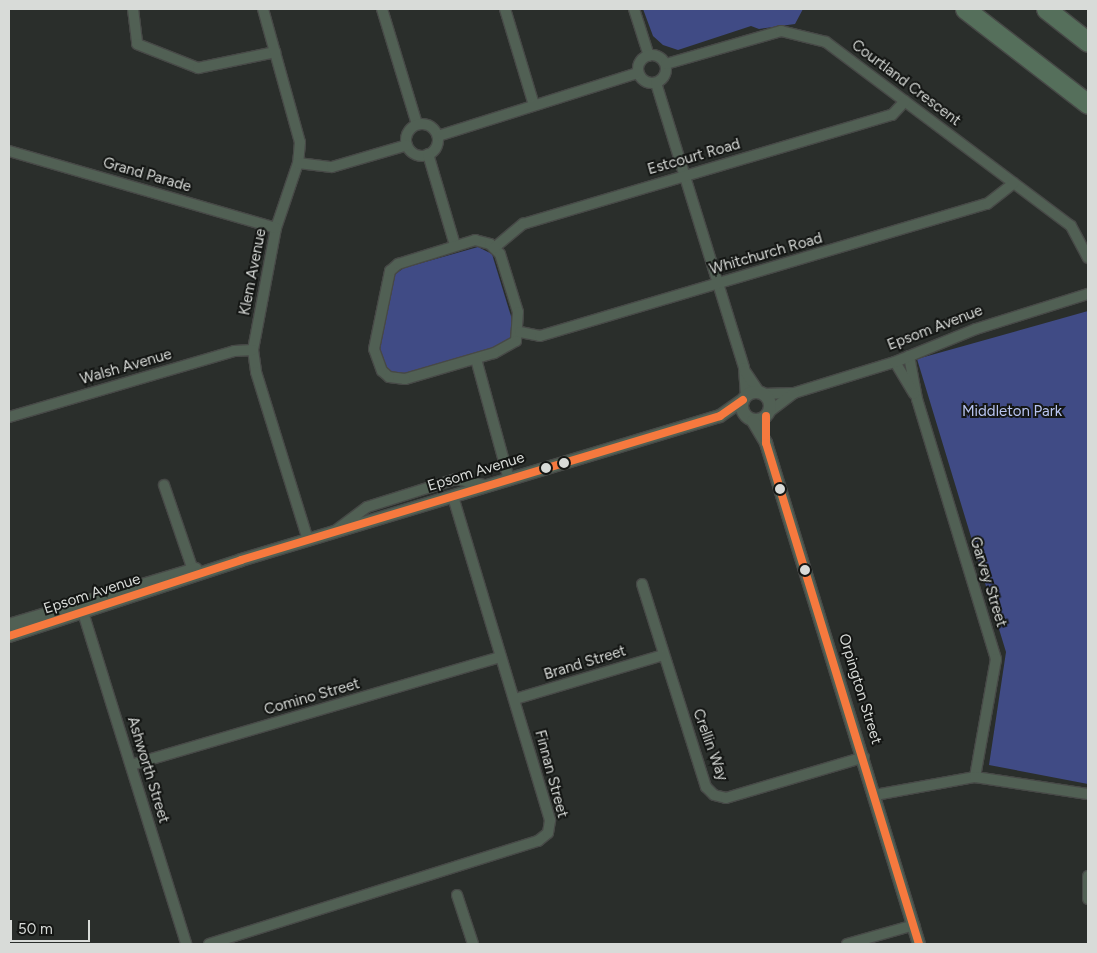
<!DOCTYPE html>
<style>
body{margin:0}
#map{position:relative;width:1097px;height:953px;overflow:hidden;background:#2a2e2b;font-family:Figtree,sans-serif}
div>[style]{position:absolute}
.green>*{inset:0;background:#404b85}
.roads{filter:drop-shadow(1px 0 #474947) drop-shadow(-1px 0 #474947) drop-shadow(0 1px #474947) drop-shadow(0 -1px #474947)}
.minor>*{height:10px;margin:-5px;padding:0 5px;transform-origin:5px;border-radius:5px;background:#516054}
.minor>.ring{margin:-5px;padding:0;box-sizing:content-box;background:none;border:10px solid #516054;border-radius:50%}
.tertiary>*{height:12px;margin:-6px;padding:0 6px;transform-origin:6px;border-radius:6px;background:#516054}
.tertiary>.ring{margin:-6px;padding:0;box-sizing:content-box;background:none;border:12px solid #516054;border-radius:50%}
.motorway>*{height:19px;margin:-9.5px;padding:0 9.5px;transform-origin:9.5px;border-radius:9.5px;background:#556f5b}
.bus-1>*{height:8px;margin:-4px;padding:0 4px;transform-origin:4px;border-radius:4px;background:#f6793e}
.dots>*{width:14px;height:14px;translate:-50% -50%;box-sizing:border-box;border:2px solid #141614;border-radius:50%}
span{translate:-50% -50%;white-space:nowrap;text-align:center;line-height:1.15;-webkit-text-stroke:4px #141614;paint-order:stroke}
.street-label{font-size:15px;color:#d8dbd8}
.park-label{font-size:15px;color:#b9c5f0}
.frame{position:absolute;inset:0;border:10px solid #d8dbd8;pointer-events:none}
.scale{position:absolute;left:10px;top:920px;width:80px;height:22px;box-sizing:border-box;border:2px solid #d8dbd8;border-top:0;padding-left:6px;font-size:15px;line-height:18px;white-space:nowrap;color:#d8dbd8;-webkit-text-stroke:4px #141614;paint-order:stroke}
</style>
<div id="map">
<div class="green">
<i style="clip-path:polygon(643px 9px,803px 9px,795px 24px,759px 29px,751px 26px,678px 50px,663px 45px,653px 36px)"></i>
<i style="clip-path:polygon(478px 247px,492px 254px,514px 326px,511px 339px,504px 346px,403px 376px,387px 372px,376px 350px,394px 275px,404px 268px)"></i>
<i style="clip-path:polygon(1088px 311px,1088px 784px,989px 765px,1006px 652px,917px 359px)"></i>
</div>
<div class="roads">
<div class="minor">
<i style="left:133px;top:9px;width:35px;rotate:83deg"></i>
<i style="left:137px;top:44px;width:66px;rotate:21.5deg"></i>
<i style="left:198px;top:68px;width:79px;rotate:-11.7deg"></i>
<i style="left:263px;top:9px;width:138px;rotate:74.5deg"></i>
<i style="left:300px;top:142px;width:21px;rotate:95deg"></i>
<i style="left:298px;top:163px;width:69px;rotate:108.7deg"></i>
<i style="left:276px;top:228px;width:124px;rotate:100.7deg"></i>
<i style="left:253px;top:350px;width:22px;rotate:82deg"></i>
<i style="left:256px;top:372px;width:176px;rotate:72.8deg"></i>
<i style="left:382px;top:9px;width:120px;rotate:73.1deg"></i>
<i style="left:505px;top:9px;width:100px;rotate:73.2deg"></i>
<i style="left:634px;top:9px;width:49px;rotate:72.3deg"></i>
<i class="ring" style="left:638px;top:55px;width:18px;height:18px"></i>
<i style="left:666px;top:64px;width:120px;rotate:-16deg"></i>
<i style="left:781px;top:31px;width:46px;rotate:13.7deg"></i>
<i style="left:826px;top:42px;width:306px;rotate:36.9deg"></i>
<i style="left:1071px;top:226px;width:36px;rotate:62deg"></i>
<i style="left:656px;top:83px;width:298px;rotate:72.8deg"></i>
<i style="left:744px;top:368px;width:28px;rotate:86deg"></i>
<i class="ring" style="left:406px;top:124px;width:22px;height:22px"></i>
<i style="left:438px;top:136px;width:210px;rotate:-17.5deg"></i>
<i style="left:9px;top:151px;width:278px;rotate:16.1deg"></i>
<i style="left:428px;top:154px;width:95px;rotate:73.5deg"></i>
<i style="left:298px;top:163px;width:34px;rotate:7deg"></i>
<i style="left:332px;top:167px;width:78px;rotate:-16.3deg"></i>
<i style="left:475px;top:240px;width:16px;rotate:15deg"></i>
<i style="left:490px;top:244px;width:14px;rotate:45deg"></i>
<i style="left:500px;top:254px;width:61px;rotate:72.8deg"></i>
<i style="left:518px;top:312px;width:29px;rotate:94deg"></i>
<i style="left:516px;top:341px;width:25px;rotate:151deg"></i>
<i style="left:494px;top:353px;width:93px;rotate:163.7deg"></i>
<i style="left:405px;top:379px;width:16px;rotate:-173deg"></i>
<i style="left:389px;top:377px;width:9px;rotate:-139deg"></i>
<i style="left:382px;top:371px;width:23px;rotate:-110deg"></i>
<i style="left:374px;top:349px;width:80px;rotate:-78.4deg"></i>
<i style="left:390px;top:271px;width:11px;rotate:-41deg"></i>
<i style="left:398px;top:264px;width:81px;rotate:-17.3deg"></i>
<i style="left:494px;top:248px;width:38px;rotate:-40deg"></i>
<i style="left:523px;top:224px;width:385px;rotate:-16.5deg"></i>
<i style="left:892px;top:115px;width:19px;rotate:-47deg"></i>
<i style="left:520px;top:332px;width:20px;rotate:11deg"></i>
<i style="left:540px;top:336px;width:466px;rotate:-16.5deg"></i>
<i style="left:987px;top:204px;width:34px;rotate:-38deg"></i>
<i style="left:909px;top:356px;width:44px;rotate:79.5deg"></i>
<i style="left:917px;top:399px;width:272px;rotate:73.1deg"></i>
<i style="left:996px;top:659px;width:120px;rotate:100.1deg"></i>
<i style="left:476px;top:359px;width:125px;rotate:74.7deg"></i>
<i style="left:895px;top:362px;width:37px;rotate:59deg"></i>
<i style="left:745px;top:371px;width:25px;rotate:56deg"></i>
<i style="left:763px;top:394px;width:31px;rotate:-2deg"></i>
<i style="left:794px;top:393px;width:106px;rotate:-17.1deg"></i>
<i style="left:895px;top:362px;width:87px;rotate:-22.2deg"></i>
<i style="left:976px;top:329px;width:117px;rotate:-17.4deg"></i>
<i style="left:769px;top:412px;width:31px;rotate:-37deg"></i>
<i style="left:9px;top:417px;width:234px;rotate:-16.3deg"></i>
<i style="left:234px;top:351px;width:19px;rotate:-3deg"></i>
<i style="left:164px;top:485px;width:96px;rotate:71.2deg"></i>
<i style="left:335px;top:531px;width:40px;rotate:-37deg"></i>
<i style="left:367px;top:507px;width:93px;rotate:-17.5deg"></i>
<i style="left:456px;top:479px;width:33px;rotate:12deg"></i>
<i style="left:642px;top:584px;width:213px;rotate:72.5deg"></i>
<i style="left:706px;top:787px;width:11px;rotate:45deg"></i>
<i style="left:714px;top:795px;width:12px;rotate:14deg"></i>
<i style="left:726px;top:798px;width:144px;rotate:-16.5deg"></i>
<i style="left:81px;top:606px;width:354px;rotate:72.7deg"></i>
<i style="left:515px;top:699px;width:155px;rotate:-16.5deg"></i>
<i style="left:131px;top:765px;width:385px;rotate:-16.3deg"></i>
<i style="left:875px;top:795px;width:102px;rotate:-10.2deg"></i>
<i style="left:975px;top:777px;width:114px;rotate:8.6deg"></i>
<i style="left:1088px;top:876px;width:23px;rotate:90deg"></i>
<i style="left:457px;top:895px;width:52px;rotate:71.9deg"></i>
<i style="left:209px;top:944px;width:345px;rotate:-17.4deg"></i>
<i style="left:538px;top:841px;width:13px;rotate:-39deg"></i>
<i style="left:548px;top:833px;width:13px;rotate:-81deg"></i>
<i style="left:550px;top:820px;width:338px;rotate:-106.7deg"></i>
<i style="left:847px;top:944px;width:70px;rotate:-15.8deg"></i>
</div>
<div class="tertiary">
<i class="ring" style="left:742px;top:392px;width:16px;height:16px"></i>
<i style="left:753px;top:421px;width:26px;rotate:59deg"></i>
<i style="left:766px;top:443px;width:524px;rotate:73.02deg"></i>
<i style="left:9px;top:625px;width:195px;rotate:-16.7deg"></i>
<i style="left:9px;top:636px;width:244px;rotate:-18.1deg"></i>
<i style="left:241px;top:560px;width:500px;rotate:-16.73deg"></i>
<i style="left:720px;top:416px;width:28px;rotate:-35deg"></i>
</div>
<div class="motorway">
<i style="left:965px;top:9px;width:155px;rotate:37.7deg"></i>
<i style="left:1046px;top:9px;width:53px;rotate:38.2deg"></i>
</div>
</div>
<div class="bus-1">
<i style="left:766px;top:416px;width:27px;rotate:90deg"></i>
<i style="left:766px;top:443px;width:524px;rotate:73.02deg"></i>
<i style="left:9px;top:636px;width:244px;rotate:-18.1deg"></i>
<i style="left:241px;top:560px;width:500px;rotate:-16.73deg"></i>
<i style="left:720px;top:416px;width:28px;rotate:-35deg"></i>
</div>
<div class="dots">
<i style="left:564px;top:463px;background:#d8dbd8"></i>
<i style="left:546px;top:468px;background:#d8dbd8"></i>
<i style="left:780px;top:489px;background:#d8dbd8"></i>
<i style="left:805px;top:570px;background:#d8dbd8"></i>
</div>
<div class="street-label">
<span style="left:906px;top:83px;rotate:37deg">Courtland Crescent</span>
<span style="left:694px;top:157px;rotate:-16deg">Estcourt Road</span>
<span style="left:147px;top:175px;rotate:16deg">Grand Parade</span>
<span style="left:766px;top:254px;rotate:-16deg">Whitchurch Road</span>
<span style="left:253px;top:272px;rotate:-79deg">Klem Avenue</span>
<span style="left:935px;top:328px;rotate:-21deg">Epsom Avenue</span>
<span style="left:126px;top:367px;rotate:-16deg">Walsh Avenue</span>
<span style="left:476px;top:472px;rotate:-17deg">Epsom Avenue</span>
<span style="left:988px;top:582px;rotate:73deg">Garvey Street</span>
<span style="left:92px;top:594px;rotate:-18deg">Epsom Avenue</span>
<span style="left:585px;top:663px;rotate:-17deg">Brand Street</span>
<span style="left:860px;top:689px;rotate:73deg">Orpington Street</span>
<span style="left:312px;top:697px;rotate:-16deg">Comino Street</span>
<span style="left:710px;top:745px;rotate:70deg">Crellin Way</span>
<span style="left:148px;top:770px;rotate:73deg">Ashworth Street</span>
<span style="left:551px;top:774px;rotate:75deg">Finnan Street</span>
</div>
<div class="park-label">
<span style="left:1012px;top:412px">Middleton Park</span>
</div>
<div class="frame"></div>
<div class="scale">50 m</div>
</div>
